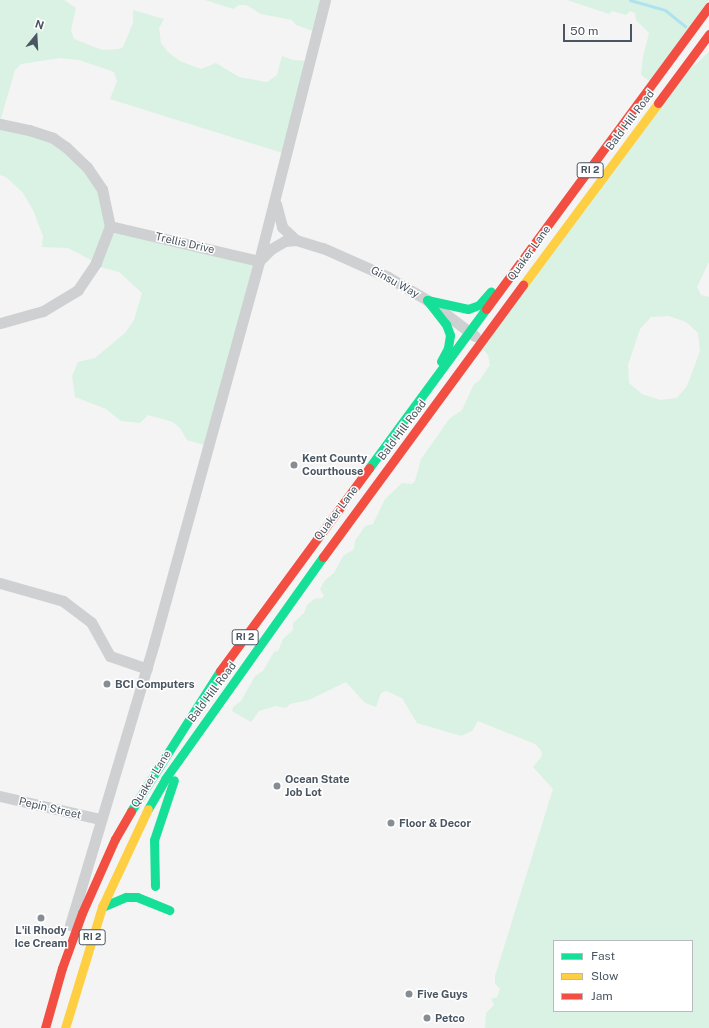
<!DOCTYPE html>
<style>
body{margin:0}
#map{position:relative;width:709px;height:1028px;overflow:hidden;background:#f4f4f4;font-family:"Public Sans",sans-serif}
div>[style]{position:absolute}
.green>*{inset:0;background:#d9f2e3}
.stream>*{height:3px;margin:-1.5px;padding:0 1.5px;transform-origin:1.5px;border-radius:1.5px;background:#aee2f0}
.street>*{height:11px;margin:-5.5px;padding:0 5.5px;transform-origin:5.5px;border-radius:5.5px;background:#ced0d2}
.fast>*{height:9px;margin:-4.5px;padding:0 4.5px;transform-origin:4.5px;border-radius:4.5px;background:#16e098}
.slow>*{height:9px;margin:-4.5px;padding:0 4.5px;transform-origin:4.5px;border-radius:4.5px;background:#ffcf43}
.jam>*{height:9px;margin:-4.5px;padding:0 4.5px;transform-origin:4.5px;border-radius:4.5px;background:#f24e42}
.dots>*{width:11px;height:11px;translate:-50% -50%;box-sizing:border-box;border:2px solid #fff;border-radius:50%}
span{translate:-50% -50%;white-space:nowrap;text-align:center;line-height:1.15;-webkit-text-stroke:3px #fff;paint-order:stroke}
.shield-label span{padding:1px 3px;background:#fff;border:1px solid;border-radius:3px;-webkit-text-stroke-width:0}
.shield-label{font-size:10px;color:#4a5661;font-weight:700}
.street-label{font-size:11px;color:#4a5661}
.poi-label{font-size:11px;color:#4a5661;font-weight:700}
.left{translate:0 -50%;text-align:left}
.legend{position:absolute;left:553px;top:940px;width:140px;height:72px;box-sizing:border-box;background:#fff;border:1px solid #b7bbc0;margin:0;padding:5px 7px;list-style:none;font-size:12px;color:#4a5661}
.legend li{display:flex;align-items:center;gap:8px;height:20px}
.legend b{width:20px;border:1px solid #b7bbc0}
.north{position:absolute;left:16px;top:16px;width:40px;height:40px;-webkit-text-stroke:3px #fff;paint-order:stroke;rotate:18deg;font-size:11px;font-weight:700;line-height:16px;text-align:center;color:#4a5661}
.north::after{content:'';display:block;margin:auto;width:14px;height:18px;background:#4a5661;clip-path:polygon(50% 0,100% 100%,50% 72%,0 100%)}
.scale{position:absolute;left:563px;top:24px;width:69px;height:18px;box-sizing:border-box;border:2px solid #4a5661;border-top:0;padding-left:5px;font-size:12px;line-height:14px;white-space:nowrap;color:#4a5661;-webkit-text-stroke:3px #fff;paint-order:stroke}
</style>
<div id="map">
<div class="green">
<i style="clip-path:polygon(0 0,64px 0,76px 8px,71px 30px,74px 39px,102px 50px,119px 49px,123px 47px,133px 23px,133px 10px,164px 19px,159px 28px,161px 43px,168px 52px,180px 61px,201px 69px,216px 63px,239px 77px,267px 82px,277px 75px,282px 56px,293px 60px,309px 61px,286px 154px,110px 99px,117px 81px,114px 72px,79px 60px,60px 58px,21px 64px,15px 70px,0 122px)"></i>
<i style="clip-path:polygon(205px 0,325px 0,316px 32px,296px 25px,292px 20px,261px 14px,246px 5px,239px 5px,233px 9px)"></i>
<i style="clip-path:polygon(567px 0,709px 0,651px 82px,641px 75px,643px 57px,649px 33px,636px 20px,635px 13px,630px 11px,626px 15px,612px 11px,609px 14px)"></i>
<i style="clip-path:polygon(evenodd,709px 52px,709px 262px,697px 287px,701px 295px,709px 297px,709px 1028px,485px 1028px,486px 1013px,494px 1005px,491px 999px,497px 997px,500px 989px,495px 984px,495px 976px,553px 789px,533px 767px,542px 756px,541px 750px,535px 744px,478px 721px,472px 731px,461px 736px,417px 723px,402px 698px,386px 691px,381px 693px,376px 707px,365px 703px,346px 682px,309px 700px,290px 704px,286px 708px,276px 706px,259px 711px,251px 722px,232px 711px,233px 707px,241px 701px,255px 676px,263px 671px,274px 652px,278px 651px,283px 639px,293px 630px,293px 623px,304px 613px,307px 605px,314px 599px,322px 598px,324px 596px,320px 589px,325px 580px,334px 573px,343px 556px,354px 549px,355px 541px,365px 526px,373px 524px,385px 499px,402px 483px,412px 484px,415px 481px,421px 459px,450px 418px,462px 410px,474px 384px,479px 381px,490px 365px,488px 355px,477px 343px,684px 75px,709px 52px,669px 316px,686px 322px,698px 333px,700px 351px,687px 386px,677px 398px,660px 400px,642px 394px,629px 383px,628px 365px,640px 329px,651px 317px,669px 316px,709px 52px,554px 941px,692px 941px,692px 1011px,554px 1011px,554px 941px)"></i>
<i style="clip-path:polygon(0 123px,32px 129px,85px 163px,111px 223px,258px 261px,207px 446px,187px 440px,180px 428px,173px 422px,148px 415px,140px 423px,121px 421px,106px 409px,75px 397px,72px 376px,78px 362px,95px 358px,125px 333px,134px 320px,142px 293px,119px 272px,96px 266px,95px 262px,68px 248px,42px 247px,43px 236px,33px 210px,23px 193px,6px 177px,0 175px)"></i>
</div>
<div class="stream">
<i style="left:630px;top:0;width:36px;rotate:16deg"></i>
<i style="left:665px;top:10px;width:26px;rotate:39deg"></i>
</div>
<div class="street">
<i style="left:0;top:124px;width:30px;rotate:12deg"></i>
<i style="left:29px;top:130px;width:25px;rotate:18deg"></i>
<i style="left:53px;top:138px;width:16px;rotate:35deg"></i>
<i style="left:66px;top:147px;width:29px;rotate:44deg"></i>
<i style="left:87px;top:167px;width:27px;rotate:56deg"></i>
<i style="left:102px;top:189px;width:38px;rotate:78deg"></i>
<i style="left:110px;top:226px;width:40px;rotate:111deg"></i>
<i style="left:96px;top:263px;width:32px;rotate:124deg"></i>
<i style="left:78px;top:290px;width:41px;rotate:149deg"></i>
<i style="left:43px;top:311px;width:45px;rotate:164.4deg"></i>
<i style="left:276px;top:204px;width:24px;rotate:75deg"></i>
<i style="left:282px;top:227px;width:19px;rotate:43deg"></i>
<i style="left:110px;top:226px;width:153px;rotate:13.2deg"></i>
<i style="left:259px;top:261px;width:17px;rotate:-45deg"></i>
<i style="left:271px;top:249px;width:16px;rotate:-30deg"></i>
<i style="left:285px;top:241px;width:11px;rotate:-5deg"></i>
<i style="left:296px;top:240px;width:28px;rotate:17deg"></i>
<i style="left:323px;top:248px;width:71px;rotate:24deg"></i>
<i style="left:388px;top:277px;width:45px;rotate:30.5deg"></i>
<i style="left:427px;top:300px;width:60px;rotate:36.9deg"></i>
<i style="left:0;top:583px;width:66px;rotate:15.9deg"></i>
<i style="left:63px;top:601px;width:35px;rotate:37deg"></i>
<i style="left:91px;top:622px;width:39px;rotate:61deg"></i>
<i style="left:110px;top:656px;width:39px;rotate:19deg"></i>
<i style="left:0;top:796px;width:103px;rotate:13deg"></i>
<i style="left:70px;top:925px;width:294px;rotate:-73.4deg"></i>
<i style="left:154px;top:643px;width:396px;rotate:-74.6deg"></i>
<i style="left:259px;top:261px;width:269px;rotate:-75.8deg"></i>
</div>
<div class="fast">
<i style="left:427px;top:300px;width:42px;rotate:12.4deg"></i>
<i style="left:468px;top:309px;width:12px;rotate:-20deg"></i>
<i style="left:479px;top:305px;width:18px;rotate:-49deg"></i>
<i style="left:427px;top:300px;width:31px;rotate:52deg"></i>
<i style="left:446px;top:324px;width:12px;rotate:70deg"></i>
<i style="left:450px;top:335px;width:13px;rotate:99deg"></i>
<i style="left:448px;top:348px;width:15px;rotate:118deg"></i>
<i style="left:369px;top:468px;width:197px;rotate:-53.7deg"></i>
<i style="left:148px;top:809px;width:34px;rotate:-60deg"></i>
<i style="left:165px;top:779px;width:272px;rotate:-54.6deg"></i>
<i style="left:131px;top:811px;width:166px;rotate:-57.6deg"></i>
<i style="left:155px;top:886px;width:46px;rotate:-91.2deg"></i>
<i style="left:154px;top:840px;width:63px;rotate:-71.6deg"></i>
<i style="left:102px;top:907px;width:26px;rotate:-23deg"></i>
<i style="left:126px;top:897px;width:11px"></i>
<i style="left:137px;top:897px;width:35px;rotate:22deg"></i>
</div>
<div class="slow">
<i style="left:523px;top:285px;width:227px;rotate:-53.4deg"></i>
<i style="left:65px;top:1028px;width:127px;rotate:-73deg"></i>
<i style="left:102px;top:907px;width:108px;rotate:-64.9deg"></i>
</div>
<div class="jam">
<i style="left:658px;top:103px;width:86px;rotate:-53.5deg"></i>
<i style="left:486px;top:309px;width:376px;rotate:-53.6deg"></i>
<i style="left:323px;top:557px;width:338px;rotate:-53.7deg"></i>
<i style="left:220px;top:671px;width:252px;rotate:-53.7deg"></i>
<i style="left:45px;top:1028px;width:62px;rotate:-74.2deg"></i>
<i style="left:62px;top:968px;width:59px;rotate:-70deg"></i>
<i style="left:82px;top:913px;width:81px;rotate:-66deg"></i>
<i style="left:115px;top:839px;width:32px;rotate:-60deg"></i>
</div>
<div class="dots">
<i style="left:294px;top:465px;background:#868d94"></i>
<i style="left:107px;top:684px;background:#868d94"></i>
<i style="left:277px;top:786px;background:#868d94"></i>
<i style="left:391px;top:823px;background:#868d94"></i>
<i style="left:41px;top:918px;background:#868d94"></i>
<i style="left:409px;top:994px;background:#868d94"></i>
<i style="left:427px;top:1018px;background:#868d94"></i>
</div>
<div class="shield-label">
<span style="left:590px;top:170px">RI 2</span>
<span style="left:245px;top:637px">RI 2</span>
<span style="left:92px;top:937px">RI 2</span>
</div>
<div class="street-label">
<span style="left:630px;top:120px;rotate:-53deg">Bald Hill Road</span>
<span style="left:185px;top:243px;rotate:13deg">Trellis Drive</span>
<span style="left:529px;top:253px;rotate:-54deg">Quaker Lane</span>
<span style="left:395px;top:282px;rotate:29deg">Ginsu Way</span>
<span style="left:402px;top:430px;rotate:-53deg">Bald Hill Road</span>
<span style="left:336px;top:513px;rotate:-53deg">Quaker Lane</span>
<span style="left:212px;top:692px;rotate:-53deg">Bald Hill Road</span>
<span style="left:151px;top:779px;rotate:-58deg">Quaker Lane</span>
<span style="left:50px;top:808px;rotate:13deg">Pepin Street</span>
</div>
<div class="poi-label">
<span class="left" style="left:302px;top:465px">Kent County<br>Courthouse</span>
<span class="left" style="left:115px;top:684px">BCI Computers</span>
<span class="left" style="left:285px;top:786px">Ocean State<br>Job Lot</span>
<span class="left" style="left:399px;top:823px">Floor &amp; Decor</span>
<span style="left:41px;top:937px">L'il Rhody<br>Ice Cream</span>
<span class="left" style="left:417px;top:994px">Five Guys</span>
<span class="left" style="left:435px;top:1018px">Petco</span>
</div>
<ul class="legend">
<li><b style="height:5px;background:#16e098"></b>Fast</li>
<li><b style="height:5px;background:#ffcf43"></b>Slow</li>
<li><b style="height:5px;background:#f24e42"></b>Jam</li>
</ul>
<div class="north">N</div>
<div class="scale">50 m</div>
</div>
